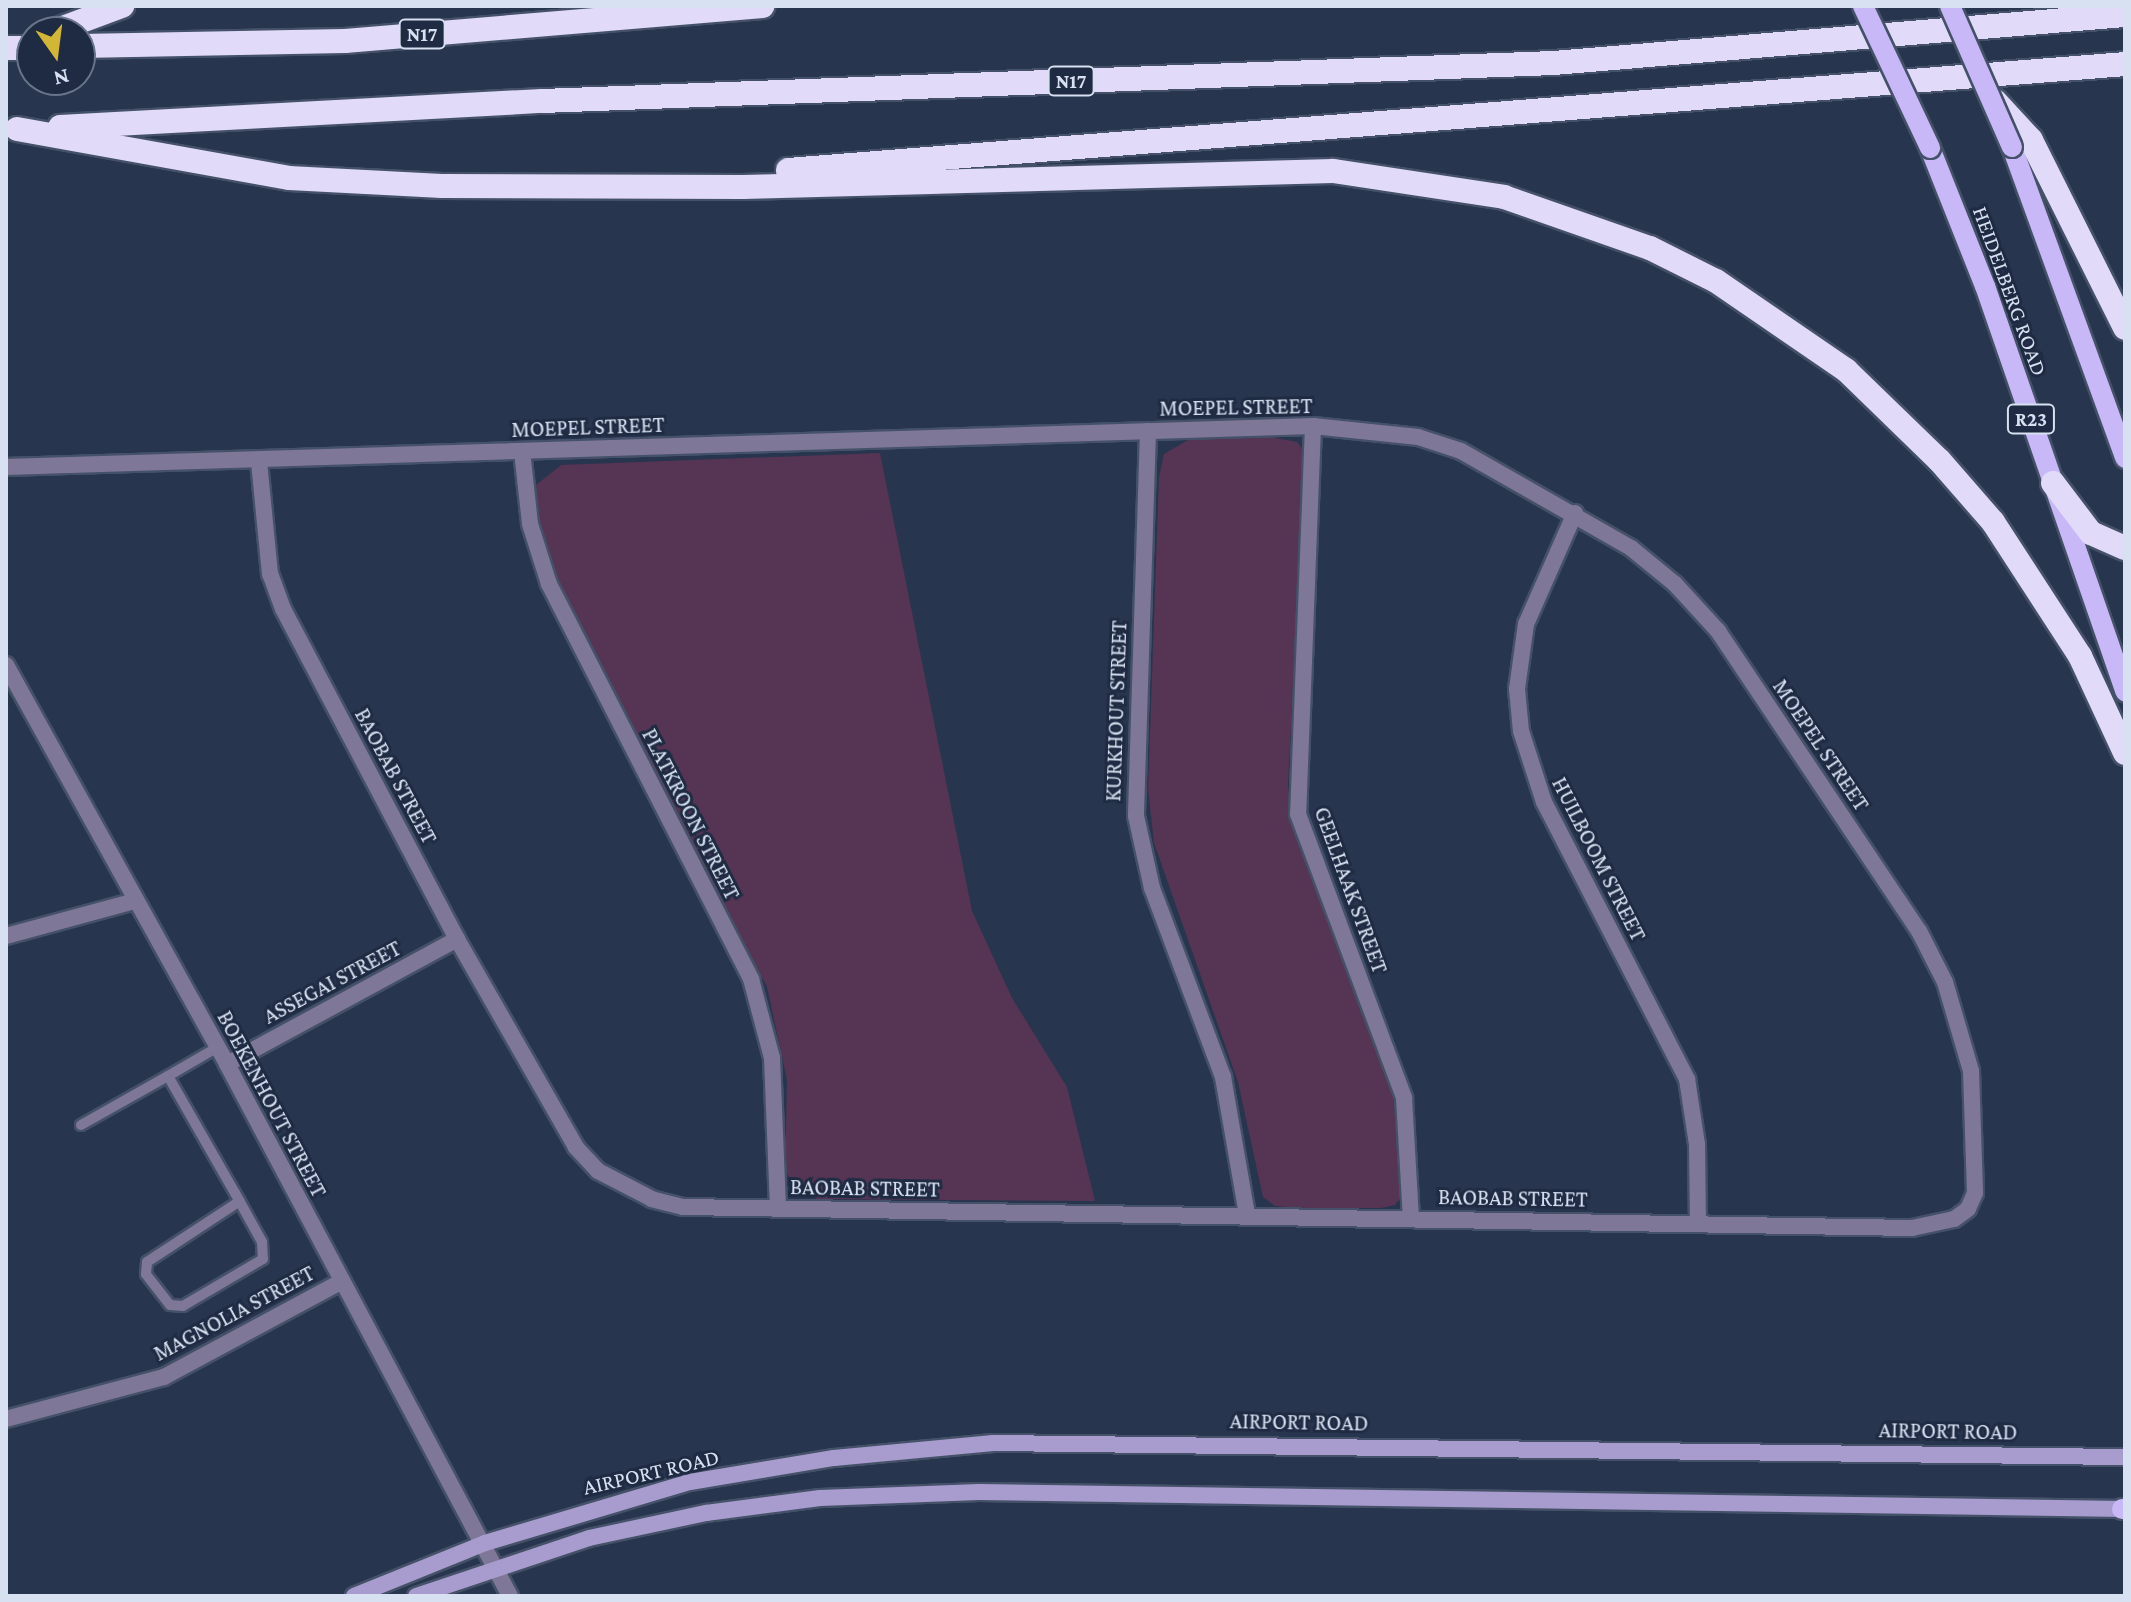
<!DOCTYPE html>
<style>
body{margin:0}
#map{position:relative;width:2131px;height:1602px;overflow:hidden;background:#28354e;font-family:"Crimson Pro",serif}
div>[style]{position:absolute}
.green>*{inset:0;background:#563454}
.roads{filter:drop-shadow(2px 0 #445168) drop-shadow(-2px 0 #445168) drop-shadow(0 2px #445168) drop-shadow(0 -2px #445168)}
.service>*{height:10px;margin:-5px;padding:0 5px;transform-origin:5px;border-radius:5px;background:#7f7797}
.minor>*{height:16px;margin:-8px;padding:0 8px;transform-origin:8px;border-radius:8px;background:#7f7797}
.secondary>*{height:16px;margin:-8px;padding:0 8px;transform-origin:8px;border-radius:8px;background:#a89cce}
.primary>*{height:20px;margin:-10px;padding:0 10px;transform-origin:10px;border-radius:10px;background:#c8b8f8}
.motorway>*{height:24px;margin:-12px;padding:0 12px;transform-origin:12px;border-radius:12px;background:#e1daf9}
.bridges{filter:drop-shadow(2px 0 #445168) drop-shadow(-2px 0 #445168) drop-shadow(0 2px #445168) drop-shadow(0 -2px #445168)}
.primary-bridge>*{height:20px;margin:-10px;padding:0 10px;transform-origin:10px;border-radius:10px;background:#c8b8f8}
span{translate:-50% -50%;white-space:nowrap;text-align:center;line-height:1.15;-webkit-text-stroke:6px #1e2b43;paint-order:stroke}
.shield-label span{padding:2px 6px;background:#1e2b43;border:2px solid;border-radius:6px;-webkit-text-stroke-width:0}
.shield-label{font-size:20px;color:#d8e1f1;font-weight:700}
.street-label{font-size:22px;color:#d8e1f1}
.frame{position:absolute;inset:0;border:8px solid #d8e1f1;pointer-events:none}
.north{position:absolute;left:16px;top:16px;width:80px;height:80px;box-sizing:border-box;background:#1e2b43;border:2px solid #687489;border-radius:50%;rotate:166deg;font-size:22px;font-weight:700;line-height:32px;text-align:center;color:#d8e1f1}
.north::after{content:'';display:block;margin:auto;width:28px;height:36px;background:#d3b635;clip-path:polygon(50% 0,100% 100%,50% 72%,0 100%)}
</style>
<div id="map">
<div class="green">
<i style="clip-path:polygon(1265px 436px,1297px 442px,1305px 452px,1288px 785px,1293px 824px,1392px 1079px,1403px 1194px,1395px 1205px,1381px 1208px,1297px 1208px,1275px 1206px,1263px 1197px,1238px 1082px,1154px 843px,1148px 789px,1159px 477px,1164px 454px,1188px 440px)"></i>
<i style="clip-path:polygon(880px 453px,972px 911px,1012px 998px,1067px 1087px,1095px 1201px,817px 1199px,792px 1185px,785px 1169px,787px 1080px,767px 987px,556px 580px,541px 534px,536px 485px,561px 465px)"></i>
</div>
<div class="roads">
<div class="service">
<i style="left:218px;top:1047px;width:58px;rotate:149.9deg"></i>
<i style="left:168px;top:1076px;width:135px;rotate:60.2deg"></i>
<i style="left:235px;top:1193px;width:56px;rotate:61.1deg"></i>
<i style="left:262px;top:1242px;width:17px;rotate:87deg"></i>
<i style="left:263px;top:1259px;width:93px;rotate:149.6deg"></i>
<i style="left:183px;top:1306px;width:13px;rotate:-176deg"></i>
<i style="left:170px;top:1305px;width:39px;rotate:-128deg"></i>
<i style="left:146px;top:1274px;width:12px;rotate:-85deg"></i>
<i style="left:147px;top:1262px;width:111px;rotate:-33.3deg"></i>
<i style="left:81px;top:1125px;width:100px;rotate:-29.4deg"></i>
</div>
<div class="minor">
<i style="left:1313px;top:426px;width:388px;rotate:92.2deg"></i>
<i style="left:1298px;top:814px;width:303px;rotate:69.5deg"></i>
<i style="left:1404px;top:1098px;width:120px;rotate:86.7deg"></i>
<i style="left:1148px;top:431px;width:385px;rotate:91.8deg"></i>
<i style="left:1136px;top:816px;width:74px;rotate:77.5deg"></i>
<i style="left:1152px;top:888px;width:202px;rotate:69.4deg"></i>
<i style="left:1223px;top:1077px;width:139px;rotate:80.1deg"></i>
<i style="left:522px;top:451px;width:73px;rotate:83.7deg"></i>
<i style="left:530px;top:524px;width:63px;rotate:72.4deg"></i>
<i style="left:549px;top:584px;width:444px;rotate:62.9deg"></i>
<i style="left:751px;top:979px;width:82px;rotate:75.1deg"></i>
<i style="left:772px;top:1058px;width:151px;rotate:87.7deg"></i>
<i style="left:6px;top:467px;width:1308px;rotate:-1.8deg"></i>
<i style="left:1313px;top:426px;width:106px;rotate:6deg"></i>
<i style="left:1418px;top:437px;width:45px;rotate:18deg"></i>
<i style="left:1461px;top:451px;width:196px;rotate:29.7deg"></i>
<i style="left:1631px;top:548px;width:57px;rotate:39.3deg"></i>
<i style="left:1675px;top:584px;width:64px;rotate:47.5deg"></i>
<i style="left:1718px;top:631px;width:361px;rotate:56.2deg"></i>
<i style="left:1919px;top:931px;width:57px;rotate:63deg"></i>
<i style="left:1945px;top:982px;width:93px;rotate:73.7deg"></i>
<i style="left:1971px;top:1071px;width:122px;rotate:88.1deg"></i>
<i style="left:1975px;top:1193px;width:17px;rotate:114deg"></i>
<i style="left:1968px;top:1209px;width:17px;rotate:144deg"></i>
<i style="left:1954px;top:1219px;width:43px;rotate:167.9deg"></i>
<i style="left:1912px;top:1228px;width:1229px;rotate:-179.02deg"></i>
<i style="left:683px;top:1207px;width:32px;rotate:-166deg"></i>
<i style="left:652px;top:1199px;width:61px;rotate:-152.6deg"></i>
<i style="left:598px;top:1171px;width:33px;rotate:-133deg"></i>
<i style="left:576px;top:1147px;width:240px;rotate:-119.8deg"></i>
<i style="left:457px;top:939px;width:373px;rotate:-117.8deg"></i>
<i style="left:283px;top:609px;width:37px;rotate:-110deg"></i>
<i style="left:270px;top:574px;width:114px;rotate:-95.6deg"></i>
<i style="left:1575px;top:513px;width:121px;rotate:113.8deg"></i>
<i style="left:1526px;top:624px;width:66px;rotate:97.9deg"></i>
<i style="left:1517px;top:689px;width:42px;rotate:84.6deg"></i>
<i style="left:1521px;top:731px;width:75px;rotate:72.1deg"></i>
<i style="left:1544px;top:802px;width:312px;rotate:62.7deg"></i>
<i style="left:1687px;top:1079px;width:66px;rotate:81.3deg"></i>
<i style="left:1697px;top:1144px;width:77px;rotate:89.3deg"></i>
<i style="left:6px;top:665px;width:456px;rotate:61deg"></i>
<i style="left:227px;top:1064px;width:603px;rotate:61.99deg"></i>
<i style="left:6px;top:936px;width:134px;rotate:-15.2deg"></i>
<i style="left:227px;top:1064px;width:262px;rotate:-28.5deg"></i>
<i style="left:6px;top:1419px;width:163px;rotate:-14.9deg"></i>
<i style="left:164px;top:1377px;width:202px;rotate:-28.3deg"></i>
</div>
<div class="secondary">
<i style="left:354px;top:1596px;width:141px;rotate:-22deg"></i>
<i style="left:485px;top:1543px;width:214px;rotate:-16.6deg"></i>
<i style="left:690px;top:1482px;width:146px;rotate:-9.5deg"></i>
<i style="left:834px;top:1458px;width:160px;rotate:-5.4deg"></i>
<i style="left:993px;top:1443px;width:1132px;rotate:0.71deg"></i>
<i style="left:416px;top:1596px;width:182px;rotate:-18.5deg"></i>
<i style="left:589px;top:1538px;width:120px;rotate:-12.1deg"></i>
<i style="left:706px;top:1513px;width:115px;rotate:-7.5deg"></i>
<i style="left:820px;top:1498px;width:159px;rotate:-2.2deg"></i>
<i style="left:979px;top:1492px;width:1146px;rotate:0.85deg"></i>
</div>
<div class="primary">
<i style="left:2012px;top:147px;width:331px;rotate:70deg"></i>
<i style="left:1930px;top:148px;width:149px;rotate:68.3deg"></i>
<i style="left:1985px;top:286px;width:429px;rotate:70.9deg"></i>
<i style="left:2122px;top:1509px;width:3px"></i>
</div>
<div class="motorway">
<i style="left:52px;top:32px;width:75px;rotate:-20.4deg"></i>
<i style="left:80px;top:46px;width:265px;rotate:-1.1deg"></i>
<i style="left:345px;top:41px;width:419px;rotate:-4.8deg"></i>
<i style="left:6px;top:48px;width:26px"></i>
<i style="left:1995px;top:101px;width:53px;rotate:47.3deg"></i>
<i style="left:2031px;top:140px;width:210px;rotate:63.4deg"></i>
<i style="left:60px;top:127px;width:483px;rotate:-3.1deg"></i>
<i style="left:542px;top:101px;width:1013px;rotate:-2.15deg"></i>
<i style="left:1554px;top:63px;width:573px;rotate:-4.81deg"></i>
<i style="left:17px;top:129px;width:276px;rotate:10.2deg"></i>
<i style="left:289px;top:178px;width:153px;rotate:3deg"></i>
<i style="left:442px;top:186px;width:301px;rotate:0.2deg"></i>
<i style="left:743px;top:187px;width:590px;rotate:-1.55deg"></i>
<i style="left:1333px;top:171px;width:173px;rotate:8.6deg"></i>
<i style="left:1504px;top:197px;width:155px;rotate:19.3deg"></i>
<i style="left:1650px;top:248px;width:74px;rotate:26.6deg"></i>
<i style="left:1716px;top:281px;width:158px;rotate:34.4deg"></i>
<i style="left:1846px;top:370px;width:129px;rotate:44.1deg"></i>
<i style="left:1939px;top:460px;width:82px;rotate:48.9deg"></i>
<i style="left:1993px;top:522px;width:160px;rotate:57deg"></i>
<i style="left:2080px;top:656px;width:107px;rotate:65.1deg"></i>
<i style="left:788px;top:170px;width:1341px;rotate:-4.53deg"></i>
<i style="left:2053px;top:483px;width:63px;rotate:52.8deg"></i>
<i style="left:2091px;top:533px;width:37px;rotate:24deg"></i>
</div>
</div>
<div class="bridges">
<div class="primary-bridge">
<i style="left:1863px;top:6px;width:157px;rotate:64.7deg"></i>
<i style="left:1950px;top:6px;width:154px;rotate:66.3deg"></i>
</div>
</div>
<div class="shield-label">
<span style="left:422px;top:34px">N17</span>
<span style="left:1071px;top:81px">N17</span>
<span style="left:2031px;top:419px">R23</span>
</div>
<div class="street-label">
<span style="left:2010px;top:291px;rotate:70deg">HEIDELBERG ROAD</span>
<span style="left:1236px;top:407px;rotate:-1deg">MOEPEL STREET</span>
<span style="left:588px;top:427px;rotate:-2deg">MOEPEL STREET</span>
<span style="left:1116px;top:711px;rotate:-88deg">KURKHOUT STREET</span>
<span style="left:1821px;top:745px;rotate:56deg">MOEPEL STREET</span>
<span style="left:396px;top:776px;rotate:62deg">BAOBAB STREET</span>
<span style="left:691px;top:814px;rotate:63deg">PLATKROON STREET</span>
<span style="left:1599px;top:859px;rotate:63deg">HUILBOOM STREET</span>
<span style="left:1351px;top:890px;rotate:70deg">GEELHAAK STREET</span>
<span style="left:332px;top:982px;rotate:-28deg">ASSEGAI STREET</span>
<span style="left:272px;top:1104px;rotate:62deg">BOEKENHOUT STREET</span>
<span style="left:865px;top:1188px;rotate:1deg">BAOBAB STREET</span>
<span style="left:1513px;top:1198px;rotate:1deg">BAOBAB STREET</span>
<span style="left:234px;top:1313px;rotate:-28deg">MAGNOLIA STREET</span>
<span style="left:1299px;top:1422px;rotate:1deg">AIRPORT ROAD</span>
<span style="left:1948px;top:1431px;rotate:1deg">AIRPORT ROAD</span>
<span style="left:651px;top:1472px;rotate:-13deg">AIRPORT ROAD</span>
</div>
<div class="frame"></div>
<div class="north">N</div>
</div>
